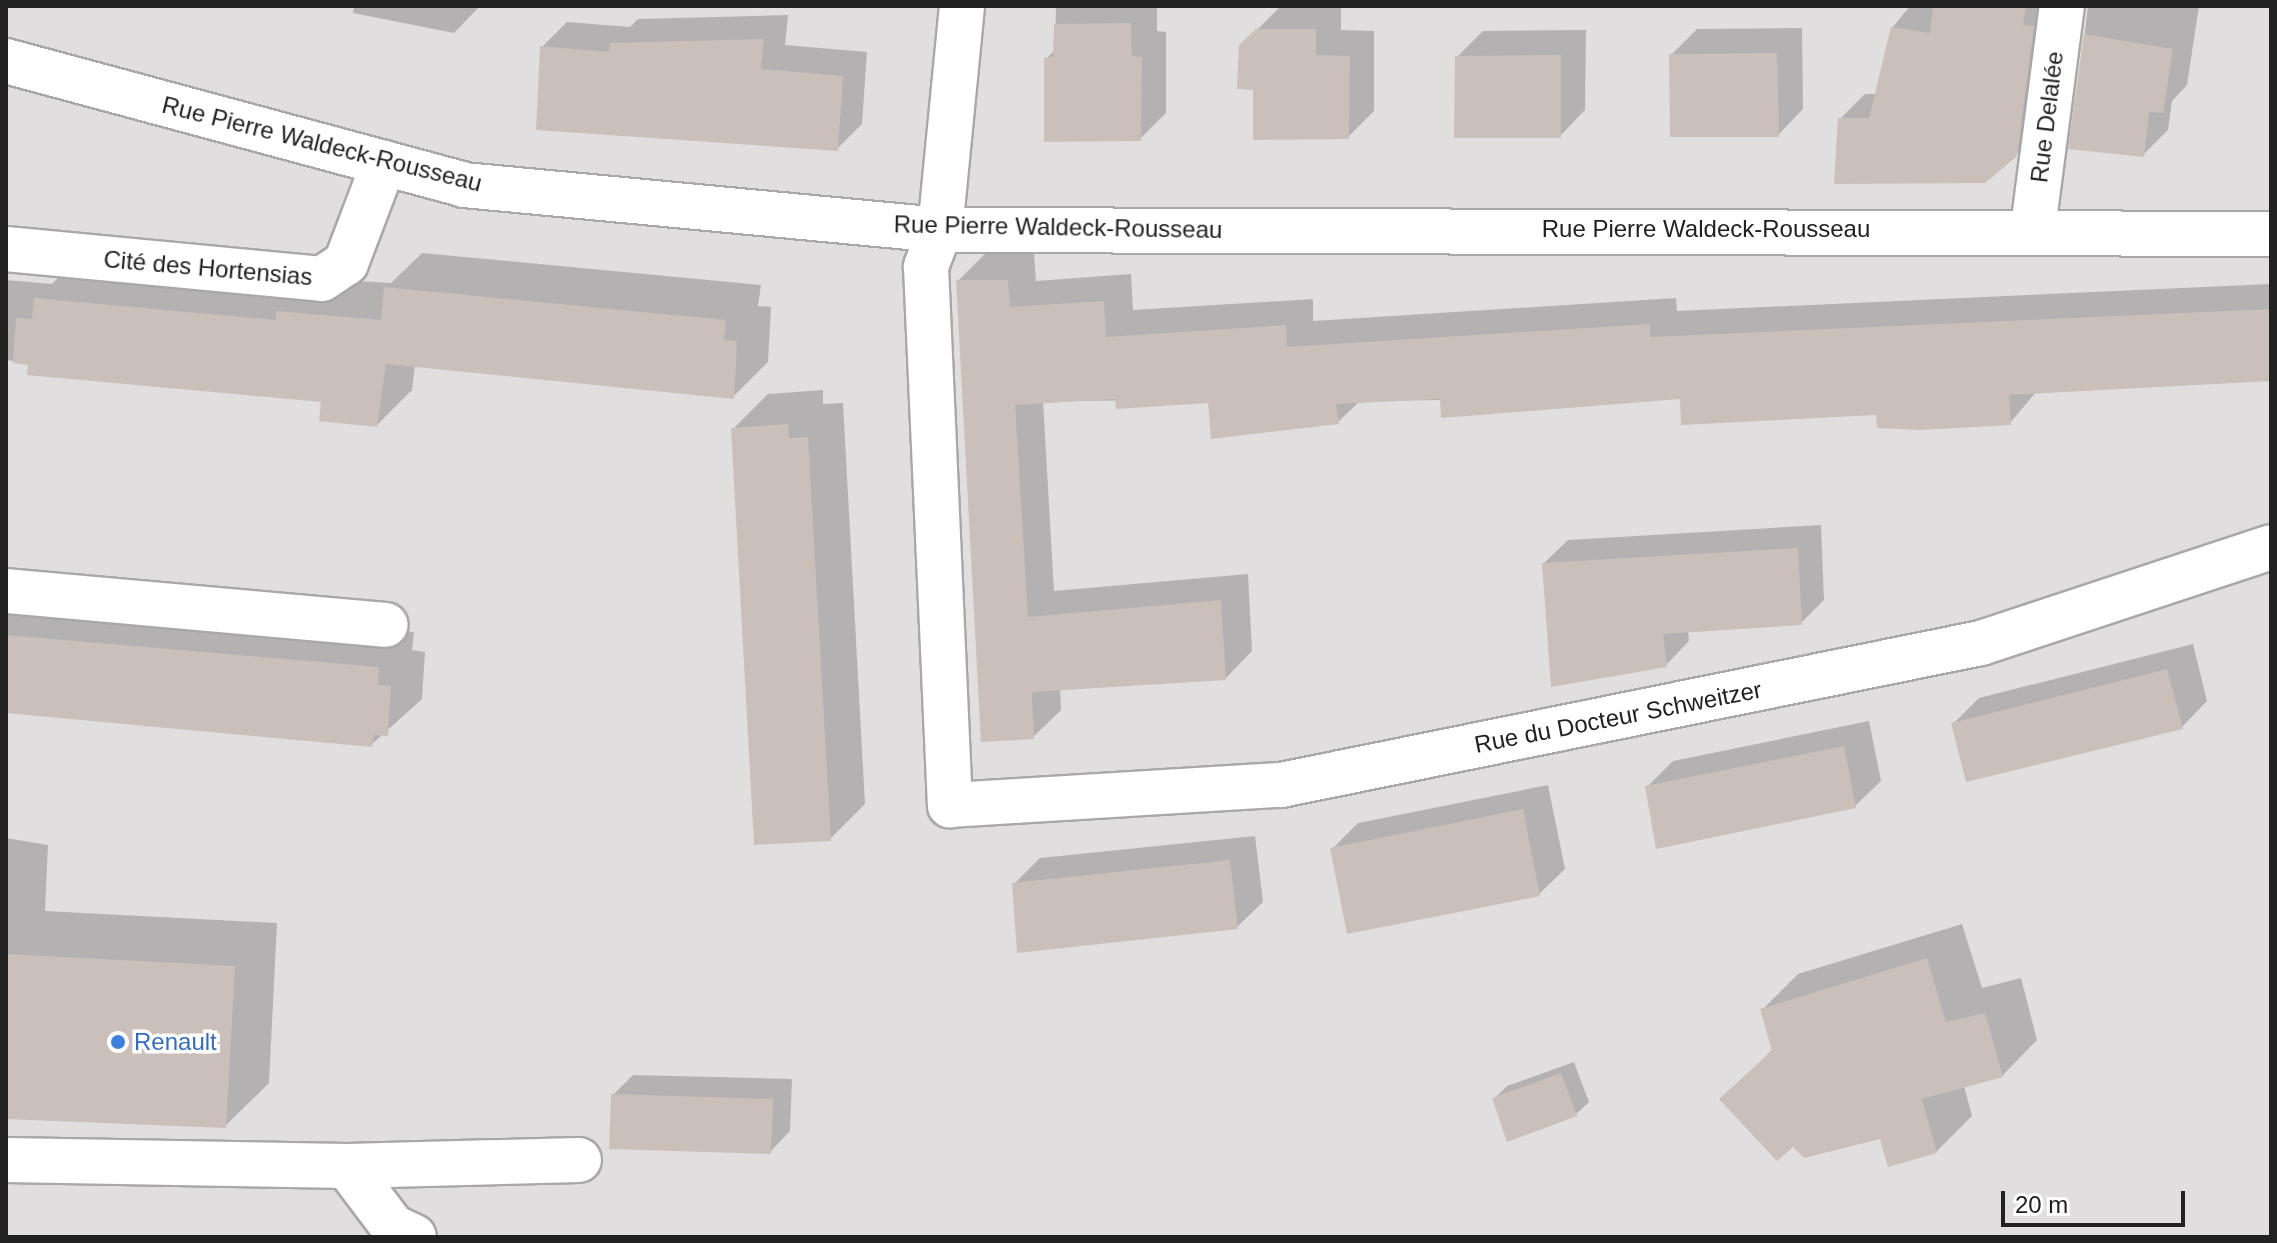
<!DOCTYPE html>
<meta charset="utf-8">
<style>
body{margin:0}
#map{position:relative;width:2277px;height:1243px;overflow:hidden;background:#f2eee8;font-family:Arial,sans-serif}
div>[style]{position:absolute}
.residential>*{inset:0;background:#e0dedf}
.shadow>*{inset:0;background:#0003}
.building>*{inset:0;background:#cbbfba}
.roads{filter:drop-shadow(2px 0 #a8a8a8) drop-shadow(-2px 0 #a8a8a8) drop-shadow(0 2px #a8a8a8) drop-shadow(0 -2px #a8a8a8)}
.minor>*{height:44px;margin:-22px;padding:0 22px;transform-origin:22px;border-radius:22px;background:#fff}
.dots>*{width:22px;height:22px;translate:-50% -50%;box-sizing:border-box;border:4px solid #fff;border-radius:50%}
span{translate:-50% -50%;white-space:nowrap;text-align:center;line-height:1.15;-webkit-text-stroke:7px #fff;paint-order:stroke}
.street-label{font-size:24px;color:#212121}
.shop-label{font-size:24px;color:#366cbe}
.left{translate:0 -50%;text-align:left}
.frame{position:absolute;inset:0;border:8px solid #212121;pointer-events:none}
.scale{position:absolute;left:2001px;top:1191px;width:184px;height:36px;box-sizing:border-box;border:4px solid #212121;border-top:0;padding-left:10px;font-size:24px;line-height:28px;white-space:nowrap;color:#212121;-webkit-text-stroke:6px #fff;paint-order:stroke}
</style>
<div id="map">
<div class="residential">
<i style="clip-path:polygon(6px 6px,2271px 6px,2271px 1237px,6px 1237px)"></i>
</div>
<div class="shadow">
<i style="clip-path:polygon(354px 6px,480px 6px,454px 33px,353px 13px)"></i>
<i style="clip-path:polygon(1056px 6px,1157px 6px,1157px 31px,1166px 32px,1166px 113px,1140px 139px,1046px 59px,1055px 50px)"></i>
<i style="clip-path:polygon(1281px 6px,1341px 6px,1341px 30px,1374px 31px,1374px 111px,1348px 137px,1255px 88px,1241px 46px)"></i>
<i style="clip-path:polygon(1910px 6px,2058px 6px,2042px 128px,2016px 154px,1840px 119px,1865px 94px,1877px 94px,1892px 28px)"></i>
<i style="clip-path:polygon(2199px 6px,2187px 85px,2172px 101px,2168px 130px,2143px 155px,2071px 147px,2088px 6px)"></i>
<i style="clip-path:polygon(788px 15px,785px 45px,867px 52px,862px 124px,837px 149px,542px 47px,567px 22px,630px 27px,638px 19px)"></i>
<i style="clip-path:polygon(1802px 28px,1803px 109px,1778px 135px,1671px 55px,1697px 29px)"></i>
<i style="clip-path:polygon(1586px 30px,1585px 110px,1560px 136px,1457px 57px,1483px 31px)"></i>
<i style="clip-path:polygon(422px 253px,761px 285px,758px 306px,771px 307px,768px 362px,733px 397px,415px 365px,412px 390px,377px 425px,323px 400px,6px 360px,6px 280px,52px 284px,71px 264px,391px 283px)"></i>
<i style="clip-path:polygon(985px 254px,1034px 254px,1036px 281px,1131px 274px,1133px 310px,1313px 299px,1313px 321px,1676px 298px,1677px 311px,2271px 284px,2271px 380px,2037px 391px,2010px 423px,1682px 397px,1360px 401px,1338px 422px,1210px 400px,1043px 401px,1054px 591px,1248px 574px,1252px 651px,1225px 679px,1060px 688px,1061px 710px,1033px 737px,958px 281px)"></i>
<i style="clip-path:polygon(823px 390px,823px 404px,843px 403px,865px 804px,830px 839px,733px 429px,768px 394px)"></i>
<i style="clip-path:polygon(1821px 525px,1824px 600px,1801px 623px,1688px 630px,1689px 641px,1666px 665px,1544px 563px,1568px 540px)"></i>
<i style="clip-path:polygon(39px 600px,414px 632px,412px 650px,425px 652px,422px 699px,371px 745px,6px 711px,6px 614px,23px 616px)"></i>
<i style="clip-path:polygon(2193px 644px,2207px 701px,2182px 727px,1953px 724px,1979px 698px)"></i>
<i style="clip-path:polygon(1869px 721px,1881px 781px,1855px 806px,1647px 787px,1673px 761px)"></i>
<i style="clip-path:polygon(1548px 785px,1565px 869px,1539px 894px,1332px 849px,1358px 823px)"></i>
<i style="clip-path:polygon(1255px 836px,1263px 902px,1237px 927px,1014px 884px,1040px 858px)"></i>
<i style="clip-path:polygon(6px 838px,48px 845px,45px 911px,277px 923px,269px 1083px,225px 1126px,6px 1117px)"></i>
<i style="clip-path:polygon(1962px 924px,1982px 988px,2021px 978px,2037px 1040px,2002px 1076px,1964px 1086px,1972px 1116px,1936px 1152px,1882px 1136px,1793px 1144px,1722px 1099px,1773px 1049px,1762px 1010px,1798px 974px)"></i>
<i style="clip-path:polygon(1574px 1062px,1589px 1102px,1576px 1114px,1494px 1099px,1507px 1086px)"></i>
<i style="clip-path:polygon(633px 1075px,792px 1079px,790px 1131px,770px 1152px,613px 1095px)"></i>
</div>
<div class="building">
<i style="clip-path:polygon(1933px 6px,2026px 6px,2023px 25px,2034px 26px,2017px 156px,1985px 183px,1834px 184px,1838px 118px,1869px 118px,1891px 27px,1930px 33px)"></i>
<i style="clip-path:polygon(1131px 23px,1132px 56px,1142px 57px,1141px 141px,1044px 142px,1044px 58px,1053px 57px,1054px 24px)"></i>
<i style="clip-path:polygon(1256px 29px,1316px 29px,1316px 55px,1350px 56px,1349px 139px,1253px 140px,1253px 90px,1237px 89px,1239px 45px)"></i>
<i style="clip-path:polygon(2084px 34px,2173px 49px,2163px 113px,2149px 112px,2144px 157px,2068px 149px)"></i>
<i style="clip-path:polygon(764px 39px,761px 69px,843px 76px,838px 151px,536px 130px,540px 46px,609px 52px,610px 43px)"></i>
<i style="clip-path:polygon(1777px 53px,1779px 137px,1670px 137px,1669px 54px)"></i>
<i style="clip-path:polygon(1561px 55px,1561px 138px,1454px 138px,1455px 56px)"></i>
<i style="clip-path:polygon(956px 280px,1008px 280px,1010px 307px,1104px 301px,1106px 337px,1286px 325px,1287px 347px,1650px 324px,1650px 337px,2271px 309px,2271px 381px,2009px 395px,2011px 425px,1920px 430px,1877px 428px,1876px 415px,1681px 425px,1680px 399px,1441px 418px,1440px 399px,1336px 404px,1339px 424px,1211px 439px,1208px 403px,1116px 409px,1115px 399px,1015px 405px,1028px 617px,1221px 600px,1226px 680px,1032px 692px,1034px 739px,981px 742px)"></i>
<i style="clip-path:polygon(384px 287px,726px 320px,724px 340px,737px 341px,734px 399px,386px 364px,377px 427px,319px 421px,321px 402px,27px 375px,28px 365px,13px 363px,16px 318px,32px 319px,34px 298px,276px 320px,276px 311px,381px 320px)"></i>
<i style="clip-path:polygon(788px 424px,789px 438px,808px 437px,831px 841px,754px 845px,731px 428px)"></i>
<i style="clip-path:polygon(1798px 548px,1802px 625px,1663px 634px,1667px 667px,1551px 687px,1542px 563px)"></i>
<i style="clip-path:polygon(6px 635px,379px 667px,378px 685px,391px 686px,388px 736px,374px 735px,372px 747px,6px 713px)"></i>
<i style="clip-path:polygon(2167px 669px,2183px 729px,1966px 782px,1951px 723px)"></i>
<i style="clip-path:polygon(1844px 746px,1856px 808px,1656px 849px,1645px 786px)"></i>
<i style="clip-path:polygon(1523px 809px,1540px 896px,1347px 934px,1330px 848px)"></i>
<i style="clip-path:polygon(1230px 860px,1238px 929px,1017px 953px,1012px 883px)"></i>
<i style="clip-path:polygon(6px 954px,235px 966px,226px 1128px,6px 1119px)"></i>
<i style="clip-path:polygon(1927px 958px,1946px 1022px,1985px 1013px,2003px 1077px,1922px 1099px,1937px 1153px,1888px 1167px,1880px 1139px,1804px 1158px,1793px 1147px,1777px 1161px,1719px 1099px,1772px 1051px,1760px 1009px)"></i>
<i style="clip-path:polygon(1561px 1073px,1577px 1116px,1507px 1142px,1492px 1098px)"></i>
<i style="clip-path:polygon(611px 1094px,773px 1099px,771px 1154px,609px 1149px)"></i>
</div>
<div class="roads">
<div class="minor">
<i style="left:962px;top:6px;width:225px;rotate:95.6deg"></i>
<i style="left:940px;top:230px;width:40px;rotate:111deg"></i>
<i style="left:926px;top:267px;width:539px;rotate:87.45deg"></i>
<i style="left:950px;top:805px;width:332px;rotate:-3.5deg"></i>
<i style="left:1281px;top:785px;width:714px;rotate:-11.47deg"></i>
<i style="left:1981px;top:643px;width:305px;rotate:-18.3deg"></i>
<i style="left:6px;top:61px;width:474px;rotate:15.1deg"></i>
<i style="left:464px;top:185px;width:478px;rotate:5.4deg"></i>
<i style="left:940px;top:230px;width:1331px;rotate:0.17deg"></i>
<i style="left:2033px;top:228px;width:224px;rotate:-82.6deg"></i>
<i style="left:6px;top:249px;width:317px;rotate:5.4deg"></i>
<i style="left:322px;top:279px;width:29px;rotate:-34deg"></i>
<i style="left:346px;top:263px;width:107px;rotate:-69.2deg"></i>
<i style="left:6px;top:591px;width:381px;rotate:5.1deg"></i>
<i style="left:6px;top:1160px;width:341px;rotate:1deg"></i>
<i style="left:347px;top:1166px;width:232px;rotate:-1.5deg"></i>
<i style="left:347px;top:1166px;width:76px;rotate:53deg"></i>
<i style="left:393px;top:1227px;width:23px;rotate:25deg"></i>
</div>
</div>
<div class="dots">
<i style="left:118px;top:1042px;background:#3f7fe0"></i>
</div>
<div class="street-label">
<span style="left:2047px;top:117px;rotate:-83deg">Rue Delalée</span>
<span style="left:322px;top:144px;rotate:14deg">Rue Pierre Waldeck-Rousseau</span>
<span style="left:1058px;top:227px;rotate:1deg">Rue Pierre Waldeck-Rousseau</span>
<span style="left:1706px;top:229px">Rue Pierre Waldeck-Rousseau</span>
<span style="left:208px;top:268px;rotate:5deg">Cité des Hortensias</span>
<span style="left:1618px;top:717px;rotate:-11deg">Rue du Docteur Schweitzer</span>
</div>
<div class="shop-label">
<span class="left" style="left:134px;top:1042px">Renault</span>
</div>
<div class="frame"></div>
<div class="scale">20 m</div>
</div>
